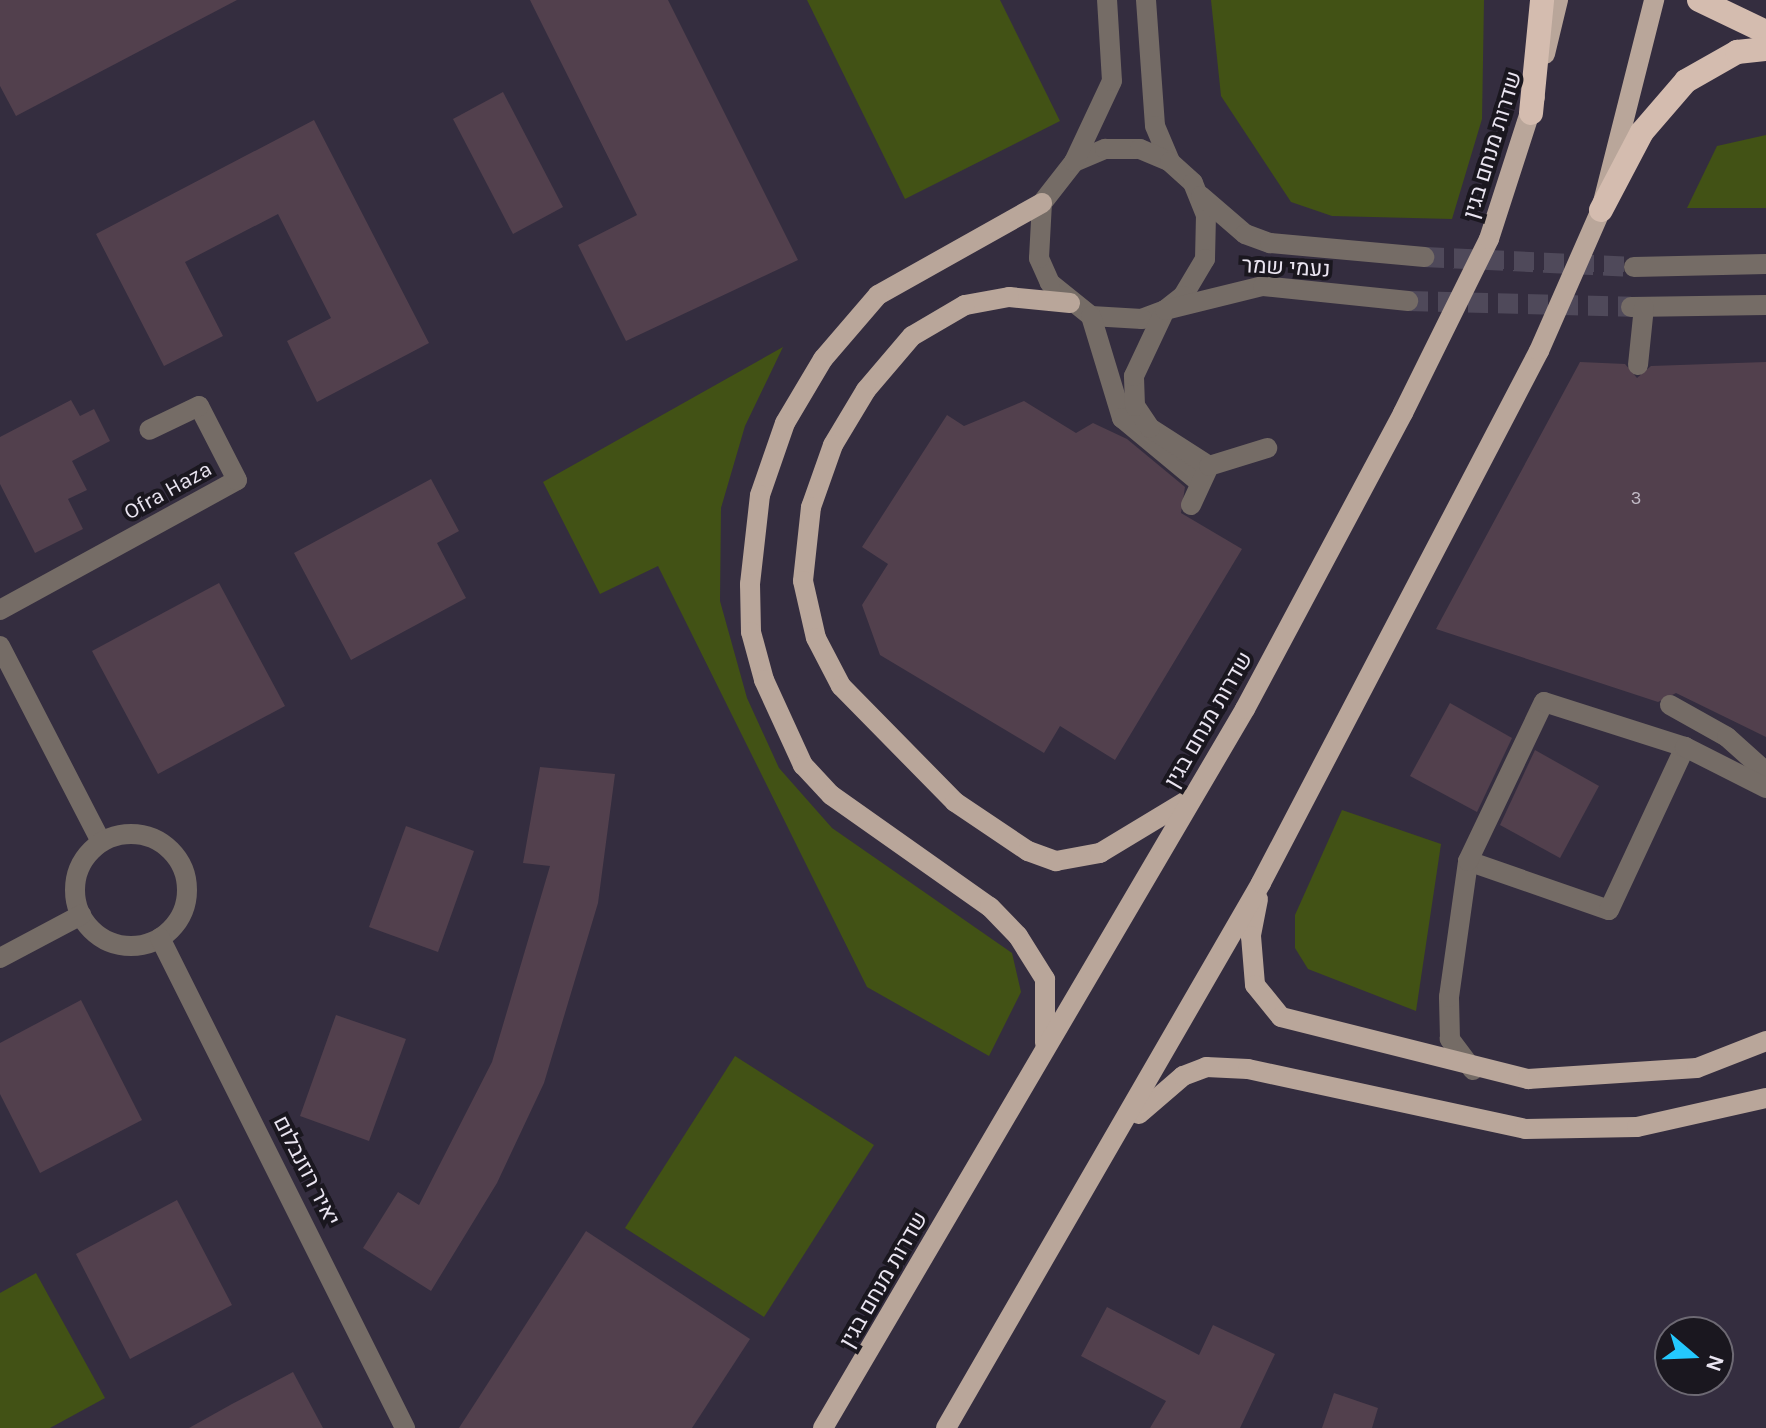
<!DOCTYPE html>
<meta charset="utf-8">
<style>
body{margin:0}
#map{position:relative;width:1766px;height:1428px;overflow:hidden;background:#342d3f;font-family:Karla,Heebo,sans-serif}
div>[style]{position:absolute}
.green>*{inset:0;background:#425215}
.building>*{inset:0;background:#52404d}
.minor-tunnel>*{height:20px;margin-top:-10px;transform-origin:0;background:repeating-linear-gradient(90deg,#4f495a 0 20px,transparent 0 30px)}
.minor>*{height:20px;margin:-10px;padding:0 10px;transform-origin:10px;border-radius:10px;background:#756c66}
.minor>.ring{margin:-10px;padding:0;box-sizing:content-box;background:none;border:20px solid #756c66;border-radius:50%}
.major>*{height:20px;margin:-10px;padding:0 10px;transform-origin:10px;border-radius:10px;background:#b9a69a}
.highway>*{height:24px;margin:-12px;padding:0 12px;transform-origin:12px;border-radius:12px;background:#d4bcaf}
span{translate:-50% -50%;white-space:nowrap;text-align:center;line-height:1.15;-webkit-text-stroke:8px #1a171f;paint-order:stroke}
.number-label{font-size:18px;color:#c4bcc8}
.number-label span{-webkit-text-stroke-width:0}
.street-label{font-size:22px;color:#eae5f1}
.north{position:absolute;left:1654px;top:1316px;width:80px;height:80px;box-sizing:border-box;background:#1a171f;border:2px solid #6d6973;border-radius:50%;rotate:109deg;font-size:22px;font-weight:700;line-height:32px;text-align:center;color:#eae5f1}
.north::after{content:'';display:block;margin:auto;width:28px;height:36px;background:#24c9fe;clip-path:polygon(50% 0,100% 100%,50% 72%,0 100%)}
</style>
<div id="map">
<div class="green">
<i style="clip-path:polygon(807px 0,1000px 0,1060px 121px,905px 199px)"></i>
<i style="clip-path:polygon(1211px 0,1484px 0,1482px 119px,1452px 219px,1332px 216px,1291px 202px,1221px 96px)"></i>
<i style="clip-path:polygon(1766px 135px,1766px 208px,1687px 208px,1717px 146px)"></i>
<i style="clip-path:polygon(783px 347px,745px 426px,721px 508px,720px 601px,747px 698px,779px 768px,832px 828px,1012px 953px,1021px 992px,989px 1056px,867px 987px,658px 566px,600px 594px,543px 482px)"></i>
<i style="clip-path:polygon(1342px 810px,1441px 844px,1416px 1011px,1308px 969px,1295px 948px,1295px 915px)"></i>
<i style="clip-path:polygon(735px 1056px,874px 1145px,764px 1317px,625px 1228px)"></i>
<i style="clip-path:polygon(36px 1273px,105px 1398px,50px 1428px,0 1428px,0 1293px)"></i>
</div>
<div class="building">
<i style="clip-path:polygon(0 0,237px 0,16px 116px,0 86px)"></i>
<i style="clip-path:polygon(530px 0,668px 0,798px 260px,626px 341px,578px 245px,637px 215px)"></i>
<i style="clip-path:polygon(503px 92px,563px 207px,513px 234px,453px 119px)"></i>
<i style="clip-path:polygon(314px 120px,429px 343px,317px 402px,287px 341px,331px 318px,278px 214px,185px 262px,223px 336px,164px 366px,96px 234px)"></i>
<i style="clip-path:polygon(1580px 362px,1625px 364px,1637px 378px,1651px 366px,1766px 362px,1766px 737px,1676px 693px,1658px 702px,1436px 629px)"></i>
<i style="clip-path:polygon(71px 400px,80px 416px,94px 409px,110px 441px,72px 461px,87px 490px,68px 499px,83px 529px,35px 553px,0 484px,0 437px)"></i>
<i style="clip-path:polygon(1024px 401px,1076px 433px,1093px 423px,1127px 439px,1185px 487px,1181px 513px,1242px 549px,1115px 760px,1060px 726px,1044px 753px,880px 655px,862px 605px,888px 564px,862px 547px,947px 415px,964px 426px)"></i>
<i style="clip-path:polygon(431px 479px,459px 531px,437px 543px,466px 598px,351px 660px,294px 553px)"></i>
<i style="clip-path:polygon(219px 583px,285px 706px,158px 774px,92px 651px)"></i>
<i style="clip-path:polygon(1450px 703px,1512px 738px,1477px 812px,1410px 776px)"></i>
<i style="clip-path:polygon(1535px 750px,1599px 786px,1560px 858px,1500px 825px)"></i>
<i style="clip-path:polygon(540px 767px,615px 774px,598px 903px,544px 1083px,497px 1183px,431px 1291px,363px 1248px,398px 1192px,419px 1205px,492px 1062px,550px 866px,523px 863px)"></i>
<i style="clip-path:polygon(406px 826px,474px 851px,438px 952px,369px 927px)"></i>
<i style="clip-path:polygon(81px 1000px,142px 1120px,40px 1173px,0 1094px,0 1043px)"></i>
<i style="clip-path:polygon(336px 1015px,406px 1039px,369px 1141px,300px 1116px)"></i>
<i style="clip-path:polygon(177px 1200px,232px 1305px,130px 1359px,76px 1254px)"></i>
<i style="clip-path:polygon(586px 1231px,750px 1339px,692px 1428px,459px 1428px)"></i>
<i style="clip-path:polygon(1107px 1307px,1199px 1355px,1213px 1325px,1275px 1354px,1240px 1428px,1150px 1428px,1166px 1401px,1081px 1356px)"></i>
<i style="clip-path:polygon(293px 1372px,323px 1428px,189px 1428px,232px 1404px)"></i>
<i style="clip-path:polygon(1334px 1393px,1378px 1408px,1372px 1428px,1322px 1428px)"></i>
</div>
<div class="minor-tunnel">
<i style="left:1424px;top:257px;width:210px;rotate:2.7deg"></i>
<i style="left:1408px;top:301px;width:223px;rotate:1.5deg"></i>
</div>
<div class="minor">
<i style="left:1146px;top:0;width:126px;rotate:85.9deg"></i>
<i style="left:1155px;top:126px;width:39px;rotate:67deg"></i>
<i style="left:1074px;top:162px;width:34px;rotate:-23deg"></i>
<i style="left:1105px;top:149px;width:35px"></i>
<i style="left:1140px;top:149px;width:33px;rotate:23deg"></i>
<i style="left:1170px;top:162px;width:31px;rotate:42deg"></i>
<i style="left:1193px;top:183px;width:35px;rotate:68deg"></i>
<i style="left:1206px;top:215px;width:44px;rotate:91.3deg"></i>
<i style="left:1205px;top:259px;width:43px;rotate:120.7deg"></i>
<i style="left:1183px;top:296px;width:23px;rotate:142deg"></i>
<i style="left:1165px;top:310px;width:25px;rotate:159deg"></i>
<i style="left:1142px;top:319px;width:51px;rotate:-176.6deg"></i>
<i style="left:1091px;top:316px;width:53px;rotate:-141.2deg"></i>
<i style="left:1050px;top:283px;width:27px;rotate:-114deg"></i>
<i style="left:1039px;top:258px;width:55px;rotate:-86.9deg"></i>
<i style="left:1042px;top:203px;width:52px;rotate:-52deg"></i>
<i style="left:1074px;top:162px;width:89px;rotate:-64.9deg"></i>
<i style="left:1112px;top:81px;width:81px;rotate:-93.5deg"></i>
<i style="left:1201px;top:196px;width:58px;rotate:40.8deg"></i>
<i style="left:1245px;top:234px;width:27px;rotate:20deg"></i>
<i style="left:1270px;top:243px;width:155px;rotate:5.2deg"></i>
<i style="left:1634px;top:267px;width:132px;rotate:-1.3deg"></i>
<i style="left:1631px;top:307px;width:135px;rotate:-0.8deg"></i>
<i style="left:1091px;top:316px;width:107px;rotate:73.1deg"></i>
<i style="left:1122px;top:418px;width:99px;rotate:39.7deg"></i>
<i style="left:1638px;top:365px;width:58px;rotate:-84.1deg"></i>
<i style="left:1209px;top:466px;width:70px;rotate:-147.2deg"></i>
<i style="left:1150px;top:428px;width:27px;rotate:-124deg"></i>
<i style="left:1135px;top:406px;width:30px;rotate:-92deg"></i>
<i style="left:1134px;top:376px;width:73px;rotate:-64.8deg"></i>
<i style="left:1165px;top:310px;width:101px;rotate:-13.8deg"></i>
<i style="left:1263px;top:286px;width:146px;rotate:5.9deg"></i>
<i style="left:1191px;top:505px;width:43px;rotate:-65.2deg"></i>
<i style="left:1209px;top:466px;width:61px;rotate:-17.2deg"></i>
<i style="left:0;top:610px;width:270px;rotate:-28.7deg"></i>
<i style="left:237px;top:480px;width:83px;rotate:-117.2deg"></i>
<i style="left:199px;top:406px;width:55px;rotate:154.4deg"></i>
<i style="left:0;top:646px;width:220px;rotate:62.7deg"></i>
<i style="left:1670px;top:705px;width:65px;rotate:29.3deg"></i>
<i style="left:1727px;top:737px;width:52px;rotate:41.9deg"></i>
<i class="ring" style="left:75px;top:834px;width:92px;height:92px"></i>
<i style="left:1468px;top:861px;width:149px;rotate:19.2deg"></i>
<i style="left:1609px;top:910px;width:180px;rotate:-65deg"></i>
<i style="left:160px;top:938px;width:548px;rotate:63.43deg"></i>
<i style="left:0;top:958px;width:92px;rotate:-28deg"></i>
<i style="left:1473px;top:1070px;width:39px;rotate:-127deg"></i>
<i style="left:1450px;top:1039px;width:42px;rotate:-91.4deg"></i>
<i style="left:1449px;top:997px;width:137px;rotate:-82deg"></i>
<i style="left:1468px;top:861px;width:176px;rotate:-64.5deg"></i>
<i style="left:1544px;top:702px;width:148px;rotate:17.7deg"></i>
<i style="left:1685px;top:747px;width:91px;rotate:26.8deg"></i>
</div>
<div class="major">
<i style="left:1545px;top:54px;width:56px;rotate:-76.5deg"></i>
<i style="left:1042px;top:203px;width:188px;rotate:150.7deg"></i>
<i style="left:878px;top:295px;width:84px;rotate:130.7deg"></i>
<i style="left:823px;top:359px;width:74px;rotate:120.7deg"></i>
<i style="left:785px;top:423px;width:76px;rotate:109.1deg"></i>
<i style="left:760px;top:495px;width:90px;rotate:96.4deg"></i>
<i style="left:750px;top:584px;width:48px;rotate:88.8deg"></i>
<i style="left:751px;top:632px;width:50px;rotate:74.8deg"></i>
<i style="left:764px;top:680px;width:94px;rotate:65.4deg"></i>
<i style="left:803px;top:765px;width:41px;rotate:47deg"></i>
<i style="left:831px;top:795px;width:194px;rotate:35.2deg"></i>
<i style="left:990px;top:907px;width:40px;rotate:46deg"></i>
<i style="left:1018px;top:936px;width:51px;rotate:57.9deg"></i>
<i style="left:1045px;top:979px;width:64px;rotate:90deg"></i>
<i style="left:1070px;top:303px;width:61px;rotate:-174.4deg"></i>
<i style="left:1009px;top:297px;width:45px;rotate:169.7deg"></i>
<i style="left:965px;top:305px;width:61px;rotate:149.7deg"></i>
<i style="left:912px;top:336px;width:71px;rotate:130.4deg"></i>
<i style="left:866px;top:390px;width:64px;rotate:121deg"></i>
<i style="left:833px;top:445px;width:66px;rotate:109.5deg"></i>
<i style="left:811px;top:507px;width:74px;rotate:96.2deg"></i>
<i style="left:803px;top:581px;width:58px;rotate:77.2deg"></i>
<i style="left:816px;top:638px;width:54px;rotate:62.5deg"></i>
<i style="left:841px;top:686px;width:163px;rotate:45.5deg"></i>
<i style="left:955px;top:802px;width:88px;rotate:33.9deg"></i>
<i style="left:1028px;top:851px;width:30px;rotate:20deg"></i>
<i style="left:1056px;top:861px;width:45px;rotate:-10.3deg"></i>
<i style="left:1100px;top:853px;width:103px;rotate:-31.1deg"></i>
<i style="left:1258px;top:899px;width:38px;rotate:101deg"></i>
<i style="left:1251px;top:936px;width:49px;rotate:85.3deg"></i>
<i style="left:1255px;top:985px;width:41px;rotate:50.9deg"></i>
<i style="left:1281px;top:1017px;width:255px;rotate:14.1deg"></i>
<i style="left:1528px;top:1079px;width:169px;rotate:-3.7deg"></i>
<i style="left:1697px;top:1068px;width:74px;rotate:-21.4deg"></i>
<i style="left:1139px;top:1114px;width:58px;rotate:-40.8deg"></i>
<i style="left:1183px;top:1076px;width:25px;rotate:-21deg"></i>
<i style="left:1206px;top:1067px;width:42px;rotate:2.7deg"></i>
<i style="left:1248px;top:1069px;width:283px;rotate:12.2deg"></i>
<i style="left:1525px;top:1129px;width:112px;rotate:-1deg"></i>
<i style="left:1637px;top:1127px;width:132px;rotate:-12.7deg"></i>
<i style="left:823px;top:1428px;width:834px;rotate:-59.59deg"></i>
<i style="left:1245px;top:709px;width:336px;rotate:-61.9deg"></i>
<i style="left:1403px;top:413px;width:194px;rotate:-63.7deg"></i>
<i style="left:1489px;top:239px;width:149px;rotate:-72.1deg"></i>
<i style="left:946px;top:1428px;width:629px;rotate:-59.97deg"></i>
<i style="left:1261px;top:883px;width:600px;rotate:-62.41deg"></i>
<i style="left:1539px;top:351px;width:154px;rotate:-66.3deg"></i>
<i style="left:1601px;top:210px;width:217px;rotate:-75.8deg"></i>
</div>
<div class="highway">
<i style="left:1699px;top:0;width:74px;rotate:25.5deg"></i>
<i style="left:1531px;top:113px;width:114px;rotate:-84.4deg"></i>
<i style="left:1601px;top:210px;width:88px;rotate:-62.3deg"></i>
<i style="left:1642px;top:132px;width:67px;rotate:-49.2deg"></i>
<i style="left:1686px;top:81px;width:59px;rotate:-29.6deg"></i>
<i style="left:1737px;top:52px;width:29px;rotate:-6deg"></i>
</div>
<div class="number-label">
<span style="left:1636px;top:498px">3</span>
</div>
<div class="street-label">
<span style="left:1493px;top:145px;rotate:-73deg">שדרות מנחם בגין</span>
<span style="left:1286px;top:268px;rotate:3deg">נעמי שמר</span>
<span style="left:168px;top:491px;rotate:-29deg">Ofra Haza</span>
<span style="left:1209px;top:720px;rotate:-60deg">שדרות מנחם בגין</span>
<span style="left:306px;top:1171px;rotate:63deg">יאיר רוזנבלום</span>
<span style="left:884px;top:1280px;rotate:-60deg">שדרות מנחם בגין</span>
</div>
<div class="north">N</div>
</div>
